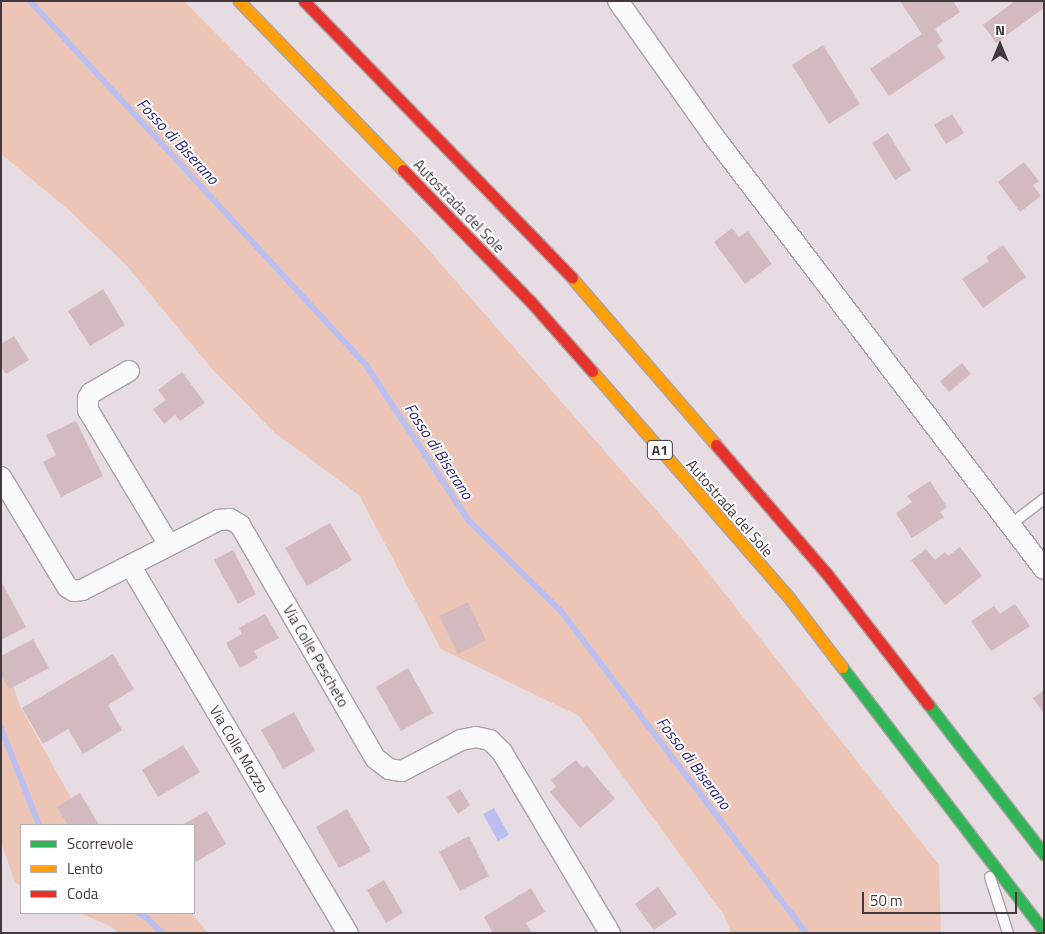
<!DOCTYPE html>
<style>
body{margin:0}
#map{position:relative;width:1045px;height:934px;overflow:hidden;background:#e7dce2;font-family:"Titillium Web",sans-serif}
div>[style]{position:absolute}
.green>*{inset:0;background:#ecc5b6}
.water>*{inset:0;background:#babff0}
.stream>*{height:6px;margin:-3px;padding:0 3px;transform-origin:3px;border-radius:3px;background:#babff0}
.building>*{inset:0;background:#d2babe}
.roads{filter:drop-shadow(1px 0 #a9a2a6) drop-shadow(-1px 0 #a9a2a6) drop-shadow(0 1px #a9a2a6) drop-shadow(0 -1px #a9a2a6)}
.lane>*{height:10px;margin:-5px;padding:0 5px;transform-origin:5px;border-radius:5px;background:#fbfafb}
.street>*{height:20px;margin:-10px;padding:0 10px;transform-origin:10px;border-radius:10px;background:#fbfafb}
.fast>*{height:11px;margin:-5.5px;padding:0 5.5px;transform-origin:5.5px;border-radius:5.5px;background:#30b455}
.slow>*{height:11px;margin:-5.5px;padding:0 5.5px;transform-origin:5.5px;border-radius:5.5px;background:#ff9f0a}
.jam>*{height:11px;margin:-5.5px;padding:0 5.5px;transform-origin:5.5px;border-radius:5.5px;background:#e5322d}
span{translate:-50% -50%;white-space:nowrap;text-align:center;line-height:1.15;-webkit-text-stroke:4px #fff;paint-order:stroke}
.shield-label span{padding:1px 4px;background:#fff;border:1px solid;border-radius:4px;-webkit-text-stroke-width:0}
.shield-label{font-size:14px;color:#41393e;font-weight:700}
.street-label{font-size:15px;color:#41393e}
.water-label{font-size:16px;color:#241d7b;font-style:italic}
.frame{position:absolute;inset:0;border:2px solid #41393e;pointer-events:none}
.legend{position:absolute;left:20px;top:824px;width:175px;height:90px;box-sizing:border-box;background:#fff;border:1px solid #b3b0b2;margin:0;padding:6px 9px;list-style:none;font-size:15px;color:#41393e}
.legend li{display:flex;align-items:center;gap:10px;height:25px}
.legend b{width:25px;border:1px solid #b3b0b2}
.north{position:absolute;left:975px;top:20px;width:50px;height:50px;-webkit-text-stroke:4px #fff;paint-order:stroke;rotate:0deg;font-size:14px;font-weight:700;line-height:20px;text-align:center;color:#41393e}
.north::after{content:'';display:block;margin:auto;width:18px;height:22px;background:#41393e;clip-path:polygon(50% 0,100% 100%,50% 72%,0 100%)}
.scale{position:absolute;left:862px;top:892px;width:155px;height:22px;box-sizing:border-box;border:2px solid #41393e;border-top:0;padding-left:6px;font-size:15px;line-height:18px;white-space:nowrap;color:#41393e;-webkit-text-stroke:4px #fff;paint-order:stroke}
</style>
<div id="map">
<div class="green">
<i style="clip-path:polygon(1px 1px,184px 1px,419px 239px,684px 542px,939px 865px,941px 933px,731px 933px,724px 915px,579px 716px,441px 649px,359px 495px,275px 433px,213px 370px,127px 266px,69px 210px,1px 154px)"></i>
<i style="clip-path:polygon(1px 654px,21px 708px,86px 825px,21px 825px,21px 886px,15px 883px,1px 842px)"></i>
<i style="clip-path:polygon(80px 913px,191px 913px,208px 933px,119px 933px,112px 927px)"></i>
</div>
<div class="water">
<i style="clip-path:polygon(494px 808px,509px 835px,498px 841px,483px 814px)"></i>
</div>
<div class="stream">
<i style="left:30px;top:1px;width:495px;rotate:47.3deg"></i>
<i style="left:366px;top:365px;width:187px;rotate:56.6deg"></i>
<i style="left:469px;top:521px;width:127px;rotate:44.4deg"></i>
<i style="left:560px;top:610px;width:406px;rotate:52.7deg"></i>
<i style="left:1px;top:728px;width:104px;rotate:68.6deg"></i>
<i style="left:138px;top:913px;width:12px;rotate:31deg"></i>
<i style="left:148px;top:919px;width:20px;rotate:45deg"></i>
</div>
<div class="building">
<i style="clip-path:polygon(900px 1px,953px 1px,960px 12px,935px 29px,943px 41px,937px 45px,945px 58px,889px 96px,870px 69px,922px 34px)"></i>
<i style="clip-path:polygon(1015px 1px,1044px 1px,1044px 8px,996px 43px,983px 25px)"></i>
<i style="clip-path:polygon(823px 45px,860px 104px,829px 124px,792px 65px)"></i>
<i style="clip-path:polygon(952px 114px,964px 133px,946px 144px,934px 125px)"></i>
<i style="clip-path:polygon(888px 133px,911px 170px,895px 180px,872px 143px)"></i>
<i style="clip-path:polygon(1024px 162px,1039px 181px,1033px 185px,1041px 196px,1020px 212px,998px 182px)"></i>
<i style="clip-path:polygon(732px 228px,739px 237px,748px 231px,772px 264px,745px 284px,714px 242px)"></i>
<i style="clip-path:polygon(1003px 245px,1026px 277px,983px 308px,962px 279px,989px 261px,986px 257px)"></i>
<i style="clip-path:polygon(103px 289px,125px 325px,90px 346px,68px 311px)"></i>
<i style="clip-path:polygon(14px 336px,29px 360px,6px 374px,1px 367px,1px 344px)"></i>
<i style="clip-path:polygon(962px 363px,971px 374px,949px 392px,940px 381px)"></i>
<i style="clip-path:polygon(182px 372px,205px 403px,180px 421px,175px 415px,164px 424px,153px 409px,166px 400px,158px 390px)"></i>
<i style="clip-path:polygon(76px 421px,103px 476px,61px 497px,43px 462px,56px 455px,46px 435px)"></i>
<i style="clip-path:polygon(930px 481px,947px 507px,940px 512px,944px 517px,912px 538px,896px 513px,912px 502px,907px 496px)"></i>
<i style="clip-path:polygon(330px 523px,352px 560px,307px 586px,285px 548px)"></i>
<i style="clip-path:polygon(960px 547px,982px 576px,945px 605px,911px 560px,926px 549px,935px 560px,945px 552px,948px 556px)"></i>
<i style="clip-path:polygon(233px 550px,256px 594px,238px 604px,214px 560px)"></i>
<i style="clip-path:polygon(1px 581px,26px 627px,1px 640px)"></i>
<i style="clip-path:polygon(468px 602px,486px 640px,458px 654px,439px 616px)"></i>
<i style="clip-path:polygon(1015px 604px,1030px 626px,991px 651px,971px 621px,994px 606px,1000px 614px)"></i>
<i style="clip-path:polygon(265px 614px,279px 638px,254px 651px,258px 658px,240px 668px,226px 643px,242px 634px,239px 628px)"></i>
<i style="clip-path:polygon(33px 639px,49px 668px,9px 689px,1px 675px,1px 656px)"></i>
<i style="clip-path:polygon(113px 654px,134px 689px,108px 705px,122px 730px,83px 754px,68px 729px,43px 744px,22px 708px)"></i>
<i style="clip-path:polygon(408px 668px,433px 713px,401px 731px,376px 687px)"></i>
<i style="clip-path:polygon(1044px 690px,1044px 714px,1033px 698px)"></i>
<i style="clip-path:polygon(294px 712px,315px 751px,283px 769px,261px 730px)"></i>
<i style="clip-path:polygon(183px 745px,200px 772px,158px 797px,142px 770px)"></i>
<i style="clip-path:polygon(576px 760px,583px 768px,587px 765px,615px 799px,580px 828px,550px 792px,556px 787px,551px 780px)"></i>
<i style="clip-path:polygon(460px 789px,470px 805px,458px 814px,447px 797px)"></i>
<i style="clip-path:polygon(80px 793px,99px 825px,68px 825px,57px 807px)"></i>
<i style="clip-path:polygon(347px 809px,371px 851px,339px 868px,316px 827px)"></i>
<i style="clip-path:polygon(207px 811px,226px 844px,194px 863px,194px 825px,182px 825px)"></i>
<i style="clip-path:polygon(469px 836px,489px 876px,460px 891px,439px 852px)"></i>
<i style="clip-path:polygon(384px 880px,403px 913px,386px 923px,367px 890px)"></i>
<i style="clip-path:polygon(658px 887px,677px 914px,654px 930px,635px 904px)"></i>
<i style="clip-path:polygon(531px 888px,545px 912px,526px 923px,532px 933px,493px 933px,484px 917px)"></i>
</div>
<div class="roads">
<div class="lane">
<i style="left:1010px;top:525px;width:43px;rotate:-37.4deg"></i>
<i style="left:990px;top:877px;width:59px;rotate:72.2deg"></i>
</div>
<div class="street">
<i style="left:618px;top:1px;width:163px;rotate:54.7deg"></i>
<i style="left:712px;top:134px;width:547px;rotate:52.65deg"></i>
<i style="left:129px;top:371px;width:44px;rotate:149.9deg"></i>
<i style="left:91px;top:393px;width:6px;rotate:121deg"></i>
<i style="left:88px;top:398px;width:12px;rotate:90deg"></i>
<i style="left:88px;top:410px;width:157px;rotate:59deg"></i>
<i style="left:1px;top:477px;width:128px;rotate:59deg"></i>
<i style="left:67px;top:587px;width:8px;rotate:30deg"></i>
<i style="left:74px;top:591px;width:8px;rotate:-7deg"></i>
<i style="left:82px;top:590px;width:154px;rotate:-27.1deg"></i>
<i style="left:219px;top:520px;width:11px;rotate:-5deg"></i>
<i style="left:230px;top:519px;width:12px;rotate:31deg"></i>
<i style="left:240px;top:525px;width:269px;rotate:59.9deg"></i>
<i style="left:375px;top:758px;width:18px;rotate:38deg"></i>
<i style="left:389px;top:769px;width:13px;rotate:9deg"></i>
<i style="left:402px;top:771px;width:67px;rotate:-27.7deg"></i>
<i style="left:461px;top:740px;width:15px;rotate:-11deg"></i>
<i style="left:476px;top:737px;width:14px;rotate:12deg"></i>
<i style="left:490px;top:740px;width:17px;rotate:45deg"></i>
<i style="left:502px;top:752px;width:211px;rotate:59.2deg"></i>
<i style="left:130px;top:565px;width:428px;rotate:59.4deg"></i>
</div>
<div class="fast">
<i style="left:842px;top:667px;width:332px;rotate:52.6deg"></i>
<i style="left:928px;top:704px;width:190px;rotate:52.3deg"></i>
</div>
<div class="slow">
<i style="left:239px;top:1px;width:235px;rotate:45.9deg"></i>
<i style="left:572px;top:278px;width:221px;rotate:49.2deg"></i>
<i style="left:592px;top:371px;width:302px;rotate:49deg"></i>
<i style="left:790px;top:599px;width:86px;rotate:52.6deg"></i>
</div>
<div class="jam">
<i style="left:304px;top:1px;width:385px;rotate:45.9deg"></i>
<i style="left:403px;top:170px;width:184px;rotate:45.9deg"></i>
<i style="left:531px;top:302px;width:92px;rotate:48.5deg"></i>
<i style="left:716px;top:445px;width:170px;rotate:49.3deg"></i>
<i style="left:827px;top:574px;width:165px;rotate:52.2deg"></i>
</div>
</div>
<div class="shield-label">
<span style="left:660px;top:450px">A1</span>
</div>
<div class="street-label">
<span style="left:459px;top:206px;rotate:46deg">Autostrada del Sole</span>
<span style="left:730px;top:508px;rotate:49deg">Autostrada del Sole</span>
<span style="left:316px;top:656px;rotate:60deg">Via Colle Pescheto</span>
<span style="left:239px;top:749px;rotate:59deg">Via Colle Mozzo</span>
</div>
<div class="water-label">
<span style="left:178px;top:141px;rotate:47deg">Fosso di Biserano</span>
<span style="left:439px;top:451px;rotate:57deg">Fosso di Biserano</span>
<span style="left:694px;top:763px;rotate:53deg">Fosso di Biserano</span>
</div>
<div class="frame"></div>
<ul class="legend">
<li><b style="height:6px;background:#30b455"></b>Scorrevole</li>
<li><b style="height:6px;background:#ff9f0a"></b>Lento</li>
<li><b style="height:6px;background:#e5322d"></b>Coda</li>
</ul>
<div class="north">N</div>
<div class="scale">50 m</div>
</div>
